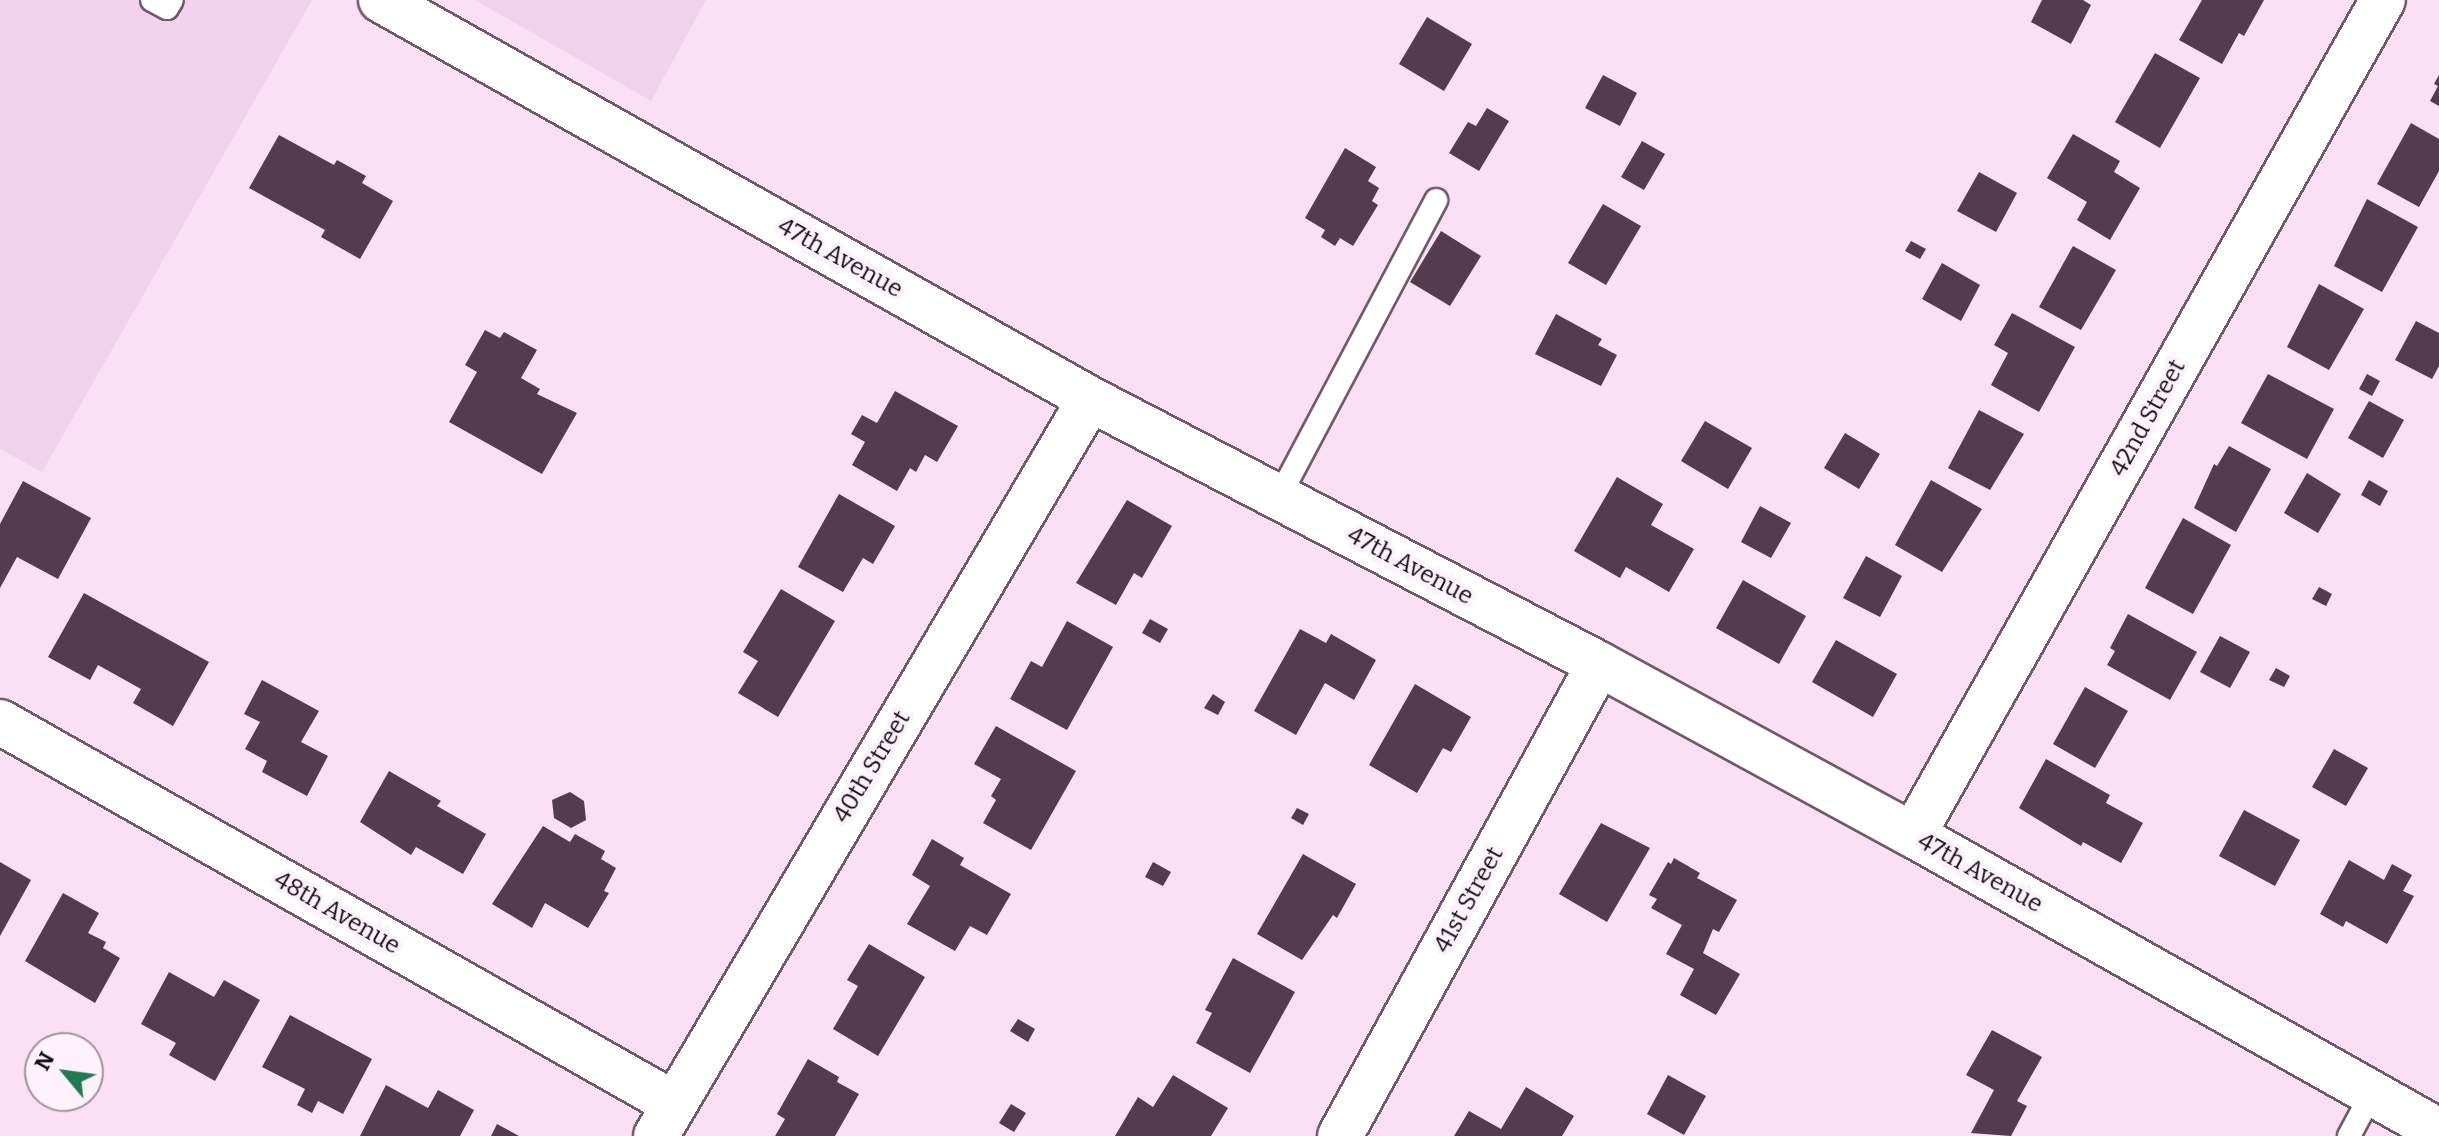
<!DOCTYPE html>
<style>
body{margin:0}
#map{position:relative;width:2439px;height:1136px;overflow:hidden;background:#fbdff5;font-family:Bitter,serif}
div>[style]{position:absolute}
.built>*{inset:0;background:#f2d1ec}
.building>*{inset:0;background:#523c4e}
.roads{filter:drop-shadow(2px 0 #71596d) drop-shadow(-2px 0 #71596d) drop-shadow(0 2px #71596d) drop-shadow(0 -2px #71596d)}
.lane>*{height:22px;margin:-11px;padding:0 11px;transform-origin:11px;border-radius:11px;background:#fff}
.street>*{height:44px;margin:-22px;padding:0 22px;transform-origin:22px;border-radius:22px;background:#fff}
.secondary>*{height:44px;margin:-22px;padding:0 22px;transform-origin:22px;border-radius:22px;background:#fff}
span{translate:-50% -50%;white-space:nowrap;text-align:center;line-height:1.15;-webkit-text-stroke:8px #fdf2fb;paint-order:stroke}
.street-label{font-size:24px;color:#130a12}
.north{position:absolute;left:24px;top:1032px;width:80px;height:80px;box-sizing:border-box;background:#fdf2fb;border:2px solid #9f959e;border-radius:50%;rotate:299deg;font-size:22px;font-weight:700;line-height:32px;text-align:center;color:#130a12}
.north::after{content:'';display:block;margin:auto;width:28px;height:36px;background:#217b50;clip-path:polygon(50% 0,100% 100%,50% 72%,0 100%)}
</style>
<div id="map">
<div class="built">
<i style="clip-path:polygon(0 0,312px 0,42px 472px,0 449px)"></i>
<i style="clip-path:polygon(475px 0,706px 0,651px 101px)"></i>
</div>
<div class="building">
<i style="clip-path:polygon(2042px 0,2083px 0,2091px 5px,2071px 44px,2031px 22px)"></i>
<i style="clip-path:polygon(2202px 0,2264px 0,2244px 36px,2239px 33px,2222px 64px,2179px 40px)"></i>
<i style="clip-path:polygon(1427px 17px,1472px 44px,1444px 91px,1399px 64px)"></i>
<i style="clip-path:polygon(2155px 53px,2200px 78px,2160px 148px,2115px 122px)"></i>
<i style="clip-path:polygon(1603px 75px,1637px 93px,1620px 126px,1585px 108px)"></i>
<i style="clip-path:polygon(2439px 75px,2439px 106px,2430px 101px,2438px 86px,2434px 84px)"></i>
<i style="clip-path:polygon(1487px 108px,1509px 121px,1479px 171px,1449px 153px,1468px 122px,1476px 126px)"></i>
<i style="clip-path:polygon(2411px 123px,2439px 139px,2439px 171px,2419px 207px,2377px 184px)"></i>
<i style="clip-path:polygon(2073px 134px,2120px 161px,2114px 172px,2140px 188px,2110px 240px,2077px 220px,2087px 202px,2047px 178px)"></i>
<i style="clip-path:polygon(279px 135px,334px 165px,337px 160px,366px 176px,362px 183px,393px 201px,360px 259px,321px 237px,325px 230px,249px 188px)"></i>
<i style="clip-path:polygon(1642px 141px,1665px 154px,1644px 190px,1621px 177px)"></i>
<i style="clip-path:polygon(1345px 148px,1376px 167px,1368px 181px,1379px 188px,1372px 201px,1378px 205px,1353px 246px,1340px 238px,1335px 246px,1321px 237px,1325px 230px,1305px 218px)"></i>
<i style="clip-path:polygon(1979px 172px,2017px 193px,1996px 232px,1957px 211px)"></i>
<i style="clip-path:polygon(2367px 199px,2418px 227px,2382px 292px,2334px 266px)"></i>
<i style="clip-path:polygon(1603px 204px,1641px 226px,1606px 285px,1568px 263px)"></i>
<i style="clip-path:polygon(1441px 231px,1481px 256px,1450px 306px,1410px 282px)"></i>
<i style="clip-path:polygon(1911px 241px,1926px 249px,1920px 259px,1905px 251px)"></i>
<i style="clip-path:polygon(2073px 246px,2116px 270px,2081px 330px,2039px 307px)"></i>
<i style="clip-path:polygon(1942px 263px,1980px 285px,1961px 321px,1922px 299px)"></i>
<i style="clip-path:polygon(2319px 284px,2364px 309px,2329px 370px,2287px 347px)"></i>
<i style="clip-path:polygon(2012px 313px,2075px 347px,2039px 412px,1991px 385px,2008px 353px,1994px 345px)"></i>
<i style="clip-path:polygon(1556px 314px,1602px 339px,1598px 345px,1617px 355px,1601px 386px,1535px 354px)"></i>
<i style="clip-path:polygon(2416px 321px,2439px 333px,2439px 366px,2432px 379px,2395px 360px)"></i>
<i style="clip-path:polygon(485px 330px,500px 338px,504px 332px,537px 350px,521px 378px,540px 389px,537px 394px,577px 413px,542px 474px,449px 422px,477px 372px,465px 365px)"></i>
<i style="clip-path:polygon(2268px 374px,2334px 409px,2307px 459px,2241px 423px)"></i>
<i style="clip-path:polygon(2367px 374px,2380px 381px,2372px 396px,2359px 389px)"></i>
<i style="clip-path:polygon(895px 391px,958px 426px,937px 462px,925px 455px,916px 472px,910px 468px,897px 491px,852px 465px,865px 442px,851px 434px,862px 415px,877px 423px)"></i>
<i style="clip-path:polygon(2369px 401px,2404px 420px,2383px 458px,2348px 438px)"></i>
<i style="clip-path:polygon(1979px 410px,2024px 434px,1990px 490px,1948px 468px)"></i>
<i style="clip-path:polygon(1705px 421px,1752px 448px,1728px 489px,1681px 461px)"></i>
<i style="clip-path:polygon(1845px 433px,1880px 454px,1859px 489px,1824px 468px)"></i>
<i style="clip-path:polygon(2229px 446px,2271px 469px,2236px 532px,2194px 508px,2214px 464px,2217px 466px)"></i>
<i style="clip-path:polygon(2307px 473px,2341px 494px,2318px 533px,2284px 513px)"></i>
<i style="clip-path:polygon(1617px 477px,1663px 504px,1651px 525px,1694px 549px,1669px 592px,1626px 567px,1620px 578px,1574px 551px)"></i>
<i style="clip-path:polygon(1931px 480px,1982px 509px,1942px 572px,1895px 545px)"></i>
<i style="clip-path:polygon(2369px 480px,2388px 491px,2380px 506px,2361px 495px)"></i>
<i style="clip-path:polygon(23px 481px,91px 518px,58px 579px,17px 557px,0 588px,0 524px)"></i>
<i style="clip-path:polygon(839px 494px,895px 526px,873px 564px,863px 558px,843px 592px,798px 567px)"></i>
<i style="clip-path:polygon(1127px 500px,1172px 526px,1142px 578px,1134px 573px,1116px 605px,1076px 583px)"></i>
<i style="clip-path:polygon(1760px 506px,1791px 523px,1771px 558px,1741px 542px)"></i>
<i style="clip-path:polygon(2183px 518px,2231px 545px,2193px 614px,2145px 588px)"></i>
<i style="clip-path:polygon(1866px 556px,1902px 576px,1880px 617px,1843px 598px)"></i>
<i style="clip-path:polygon(1743px 580px,1806px 616px,1779px 664px,1716px 628px)"></i>
<i style="clip-path:polygon(2319px 587px,2332px 594px,2326px 606px,2312px 599px)"></i>
<i style="clip-path:polygon(781px 589px,835px 621px,778px 717px,738px 693px,758px 661px,743px 652px)"></i>
<i style="clip-path:polygon(84px 593px,209px 662px,173px 726px,133px 703px,141px 689px,98px 665px,90px 680px,48px 657px)"></i>
<i style="clip-path:polygon(2128px 614px,2197px 652px,2170px 700px,2107px 665px,2115px 651px,2110px 648px)"></i>
<i style="clip-path:polygon(1150px 619px,1168px 629px,1160px 643px,1142px 633px)"></i>
<i style="clip-path:polygon(1067px 621px,1113px 647px,1067px 730px,1010px 699px,1031px 661px,1042px 667px)"></i>
<i style="clip-path:polygon(1300px 629px,1326px 643px,1331px 634px,1376px 660px,1354px 700px,1325px 683px,1296px 735px,1254px 711px)"></i>
<i style="clip-path:polygon(2220px 636px,2250px 652px,2230px 688px,2200px 672px)"></i>
<i style="clip-path:polygon(1836px 640px,1897px 674px,1873px 717px,1812px 682px)"></i>
<i style="clip-path:polygon(2276px 668px,2290px 676px,2284px 687px,2269px 680px)"></i>
<i style="clip-path:polygon(262px 680px,319px 711px,301px 742px,328px 756px,307px 796px,262px 772px,267px 761px,245px 749px,260px 722px,244px 714px)"></i>
<i style="clip-path:polygon(1415px 684px,1471px 717px,1451px 752px,1443px 748px,1417px 793px,1369px 765px)"></i>
<i style="clip-path:polygon(2085px 687px,2128px 711px,2095px 768px,2053px 744px)"></i>
<i style="clip-path:polygon(1213px 694px,1225px 702px,1218px 715px,1204px 708px)"></i>
<i style="clip-path:polygon(996px 726px,1076px 771px,1031px 850px,983px 823px,996px 800px,991px 796px,1001px 779px,974px 764px)"></i>
<i style="clip-path:polygon(2334px 749px,2368px 768px,2346px 806px,2312px 787px)"></i>
<i style="clip-path:polygon(2046px 759px,2110px 795px,2106px 803px,2143px 823px,2121px 863px,2083px 842px,2081px 846px,2019px 808px)"></i>
<i style="clip-path:polygon(389px 771px,441px 801px,437px 806px,486px 834px,463px 874px,416px 847px,411px 855px,360px 822px)"></i>
<i style="clip-path:polygon(570px 792px,584px 801px,586px 820px,571px 828px,554px 818px,552px 800px)"></i>
<i style="clip-path:polygon(1297px 808px,1309px 814px,1303px 825px,1291px 818px)"></i>
<i style="clip-path:polygon(2244px 810px,2300px 840px,2275px 886px,2219px 856px)"></i>
<i style="clip-path:polygon(1601px 823px,1650px 848px,1607px 922px,1559px 894px)"></i>
<i style="clip-path:polygon(543px 826px,570px 842px,575px 834px,605px 851px,601px 859px,616px 868px,604px 891px,609px 893px,588px 928px,545px 903px,532px 928px,492px 904px)"></i>
<i style="clip-path:polygon(932px 839px,964px 858px,960px 865px,1011px 894px,987px 935px,970px 926px,955px 951px,907px 924px,930px 886px,912px 875px)"></i>
<i style="clip-path:polygon(1303px 854px,1356px 884px,1337px 918px,1333px 915px,1302px 960px,1257px 934px)"></i>
<i style="clip-path:polygon(1674px 858px,1700px 873px,1697px 878px,1737px 900px,1719px 932px,1713px 929px,1703px 953px,1740px 974px,1716px 1015px,1680px 995px,1694px 969px,1666px 954px,1682px 925px,1651px 908px,1657px 899px,1649px 895px,1668px 862px,1671px 864px)"></i>
<i style="clip-path:polygon(2349px 860px,2384px 880px,2392px 864px,2412px 875px,2403px 891px,2414px 896px,2387px 944px,2346px 921px,2343px 927px,2320px 914px)"></i>
<i style="clip-path:polygon(0 862px,31px 880px,0 936px)"></i>
<i style="clip-path:polygon(1153px 862px,1171px 872px,1163px 886px,1145px 877px)"></i>
<i style="clip-path:polygon(63px 893px,99px 913px,88px 933px,106px 942px,103px 948px,120px 958px,95px 1003px,25px 961px)"></i>
<i style="clip-path:polygon(869px 944px,925px 977px,878px 1056px,833px 1029px,858px 986px,847px 980px)"></i>
<i style="clip-path:polygon(1233px 958px,1295px 992px,1250px 1073px,1196px 1043px,1212px 1013px,1205px 1010px)"></i>
<i style="clip-path:polygon(169px 972px,214px 997px,224px 980px,260px 1000px,215px 1081px,169px 1055px,176px 1043px,141px 1024px)"></i>
<i style="clip-path:polygon(290px 1015px,372px 1059px,343px 1114px,318px 1101px,312px 1113px,297px 1105px,305px 1089px,262px 1067px)"></i>
<i style="clip-path:polygon(1018px 1019px,1035px 1029px,1028px 1042px,1010px 1031px)"></i>
<i style="clip-path:polygon(1992px 1030px,2042px 1057px,2017px 1101px,2027px 1106px,2011px 1136px,1971px 1133px,1994px 1090px,1966px 1075px)"></i>
<i style="clip-path:polygon(808px 1059px,839px 1077px,837px 1082px,859px 1094px,835px 1136px,775px 1136px,785px 1119px,777px 1114px)"></i>
<i style="clip-path:polygon(1173px 1075px,1228px 1108px,1211px 1136px,1115px 1136px,1138px 1097px,1153px 1107px)"></i>
<i style="clip-path:polygon(1668px 1075px,1706px 1096px,1684px 1135px,1647px 1114px)"></i>
<i style="clip-path:polygon(386px 1085px,428px 1108px,438px 1090px,474px 1110px,460px 1136px,360px 1136px)"></i>
<i style="clip-path:polygon(1526px 1087px,1574px 1116px,1562px 1136px,1454px 1136px,1469px 1111px,1501px 1129px)"></i>
<i style="clip-path:polygon(1011px 1104px,1026px 1113px,1014px 1132px,999px 1123px)"></i>
<i style="clip-path:polygon(497px 1124px,519px 1136px,491px 1136px)"></i>
</div>
<div class="roads">
<div class="lane">
<i style="left:152px;top:0;width:17px;rotate:28deg"></i>
<i style="left:167px;top:8px;width:9px;rotate:-58deg"></i>
<i style="left:1279px;top:497px;width:336px;rotate:-62.1deg"></i>
<i style="left:2349px;top:1136px;width:49px;rotate:-61.9deg"></i>
</div>
<div class="street">
<i style="left:0;top:722px;width:773px;rotate:29.52deg"></i>
<i style="left:1913px;top:835px;width:958px;rotate:-60.63deg"></i>
<i style="left:656px;top:1136px;width:855px;rotate:-59.51deg"></i>
<i style="left:1340px;top:1136px;width:538px;rotate:-61.25deg"></i>
</div>
<div class="secondary">
<i style="left:381px;top:0;width:814px;rotate:29.37deg"></i>
<i style="left:1090px;top:399px;width:574px;rotate:27.5deg"></i>
<i style="left:1599px;top:664px;width:358px;rotate:28.6deg"></i>
<i style="left:1913px;top:835px;width:604px;rotate:29.37deg"></i>
</div>
</div>
<div class="street-label">
<span style="left:840px;top:258px;rotate:29deg">47th Avenue</span>
<span style="left:2148px;top:418px;rotate:-61deg">42nd Street</span>
<span style="left:1410px;top:566px;rotate:28deg">47th Avenue</span>
<span style="left:872px;top:767px;rotate:-59deg">40th Street</span>
<span style="left:1980px;top:873px;rotate:29deg">47th Avenue</span>
<span style="left:1469px;top:900px;rotate:-61deg">41st Street</span>
<span style="left:337px;top:913px;rotate:30deg">48th Avenue</span>
</div>
<div class="north">N</div>
</div>
